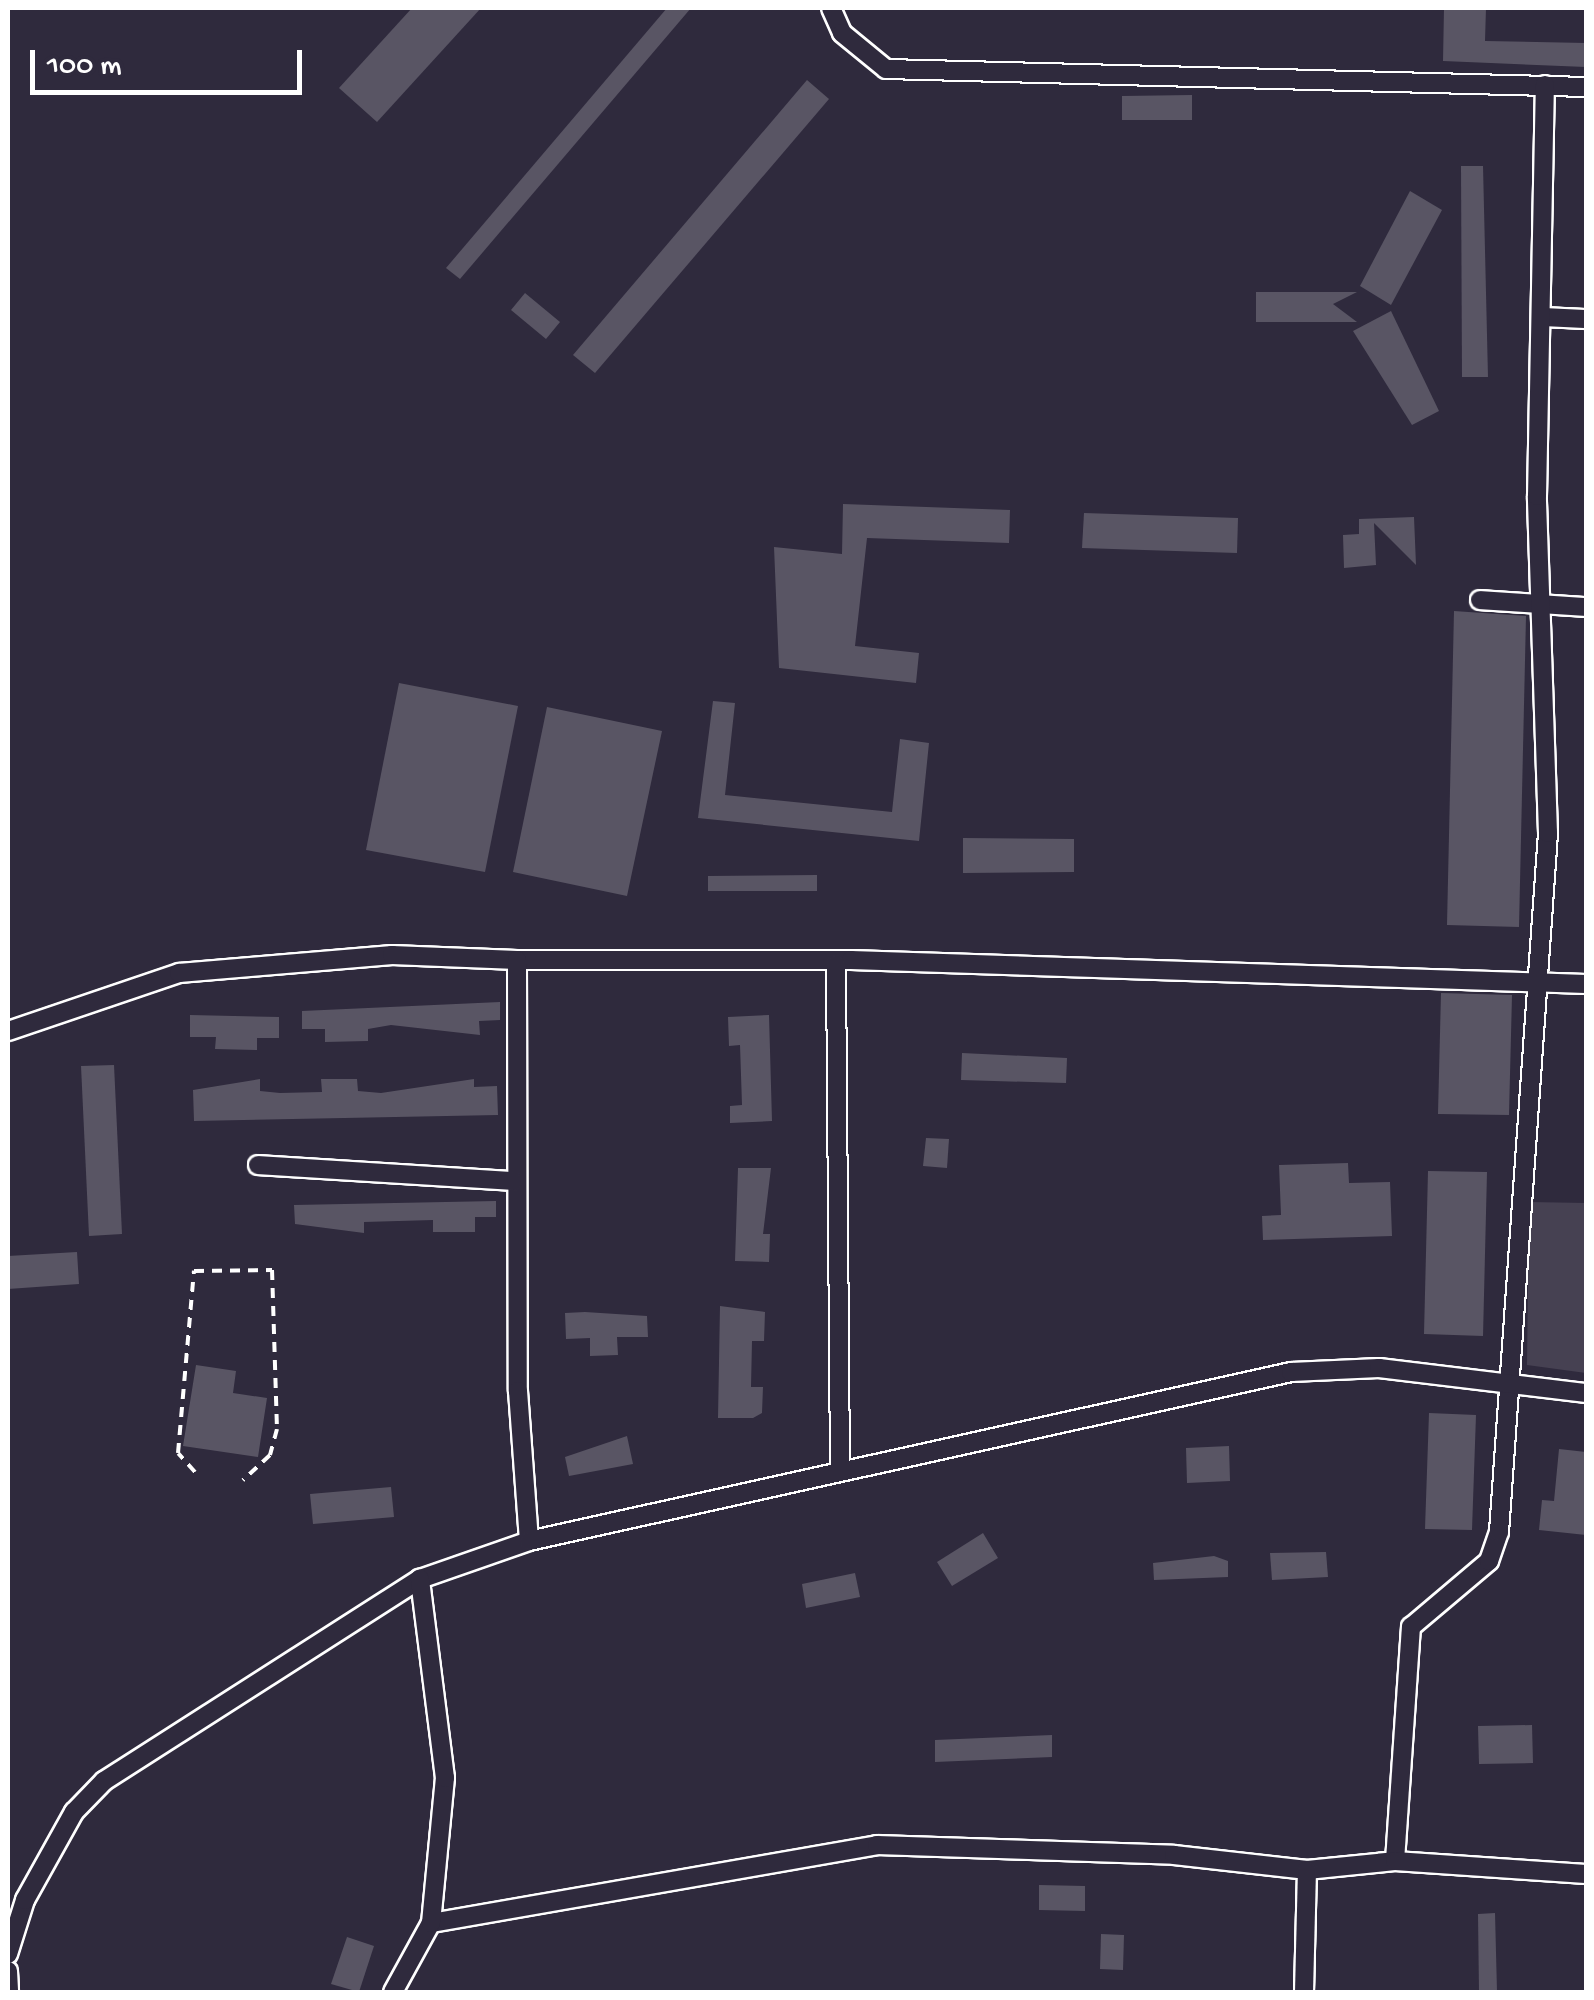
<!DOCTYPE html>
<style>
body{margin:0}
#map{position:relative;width:1594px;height:2000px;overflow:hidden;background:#2f2a3d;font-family:"Gochi Hand",sans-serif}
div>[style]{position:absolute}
.green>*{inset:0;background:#464152}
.building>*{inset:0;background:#595564}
.path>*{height:4px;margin-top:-2px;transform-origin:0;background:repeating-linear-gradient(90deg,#fff 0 10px,transparent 0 18px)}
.roads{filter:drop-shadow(2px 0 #fff) drop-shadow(-2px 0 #fff) drop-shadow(0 2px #fff) drop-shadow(0 -2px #fff)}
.minor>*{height:18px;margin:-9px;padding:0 9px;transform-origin:9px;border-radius:9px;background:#2f2a3d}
span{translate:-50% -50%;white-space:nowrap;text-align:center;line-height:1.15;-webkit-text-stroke:10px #2f2a3d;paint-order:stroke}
.frame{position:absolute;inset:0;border:10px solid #fff;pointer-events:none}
.scale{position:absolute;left:30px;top:50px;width:272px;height:45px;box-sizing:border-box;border:5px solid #fff;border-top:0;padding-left:12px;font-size:30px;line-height:35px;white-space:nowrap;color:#fff;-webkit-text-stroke:8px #2f2a3d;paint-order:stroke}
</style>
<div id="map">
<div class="green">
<i style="clip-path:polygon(1529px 1202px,1586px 1203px,1586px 1373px,1527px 1365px)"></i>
</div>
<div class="building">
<i style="clip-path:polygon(412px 8px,481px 8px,377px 122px,339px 88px)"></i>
<i style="clip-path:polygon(667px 8px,691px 8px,460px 279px,446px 268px)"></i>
<i style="clip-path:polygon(1444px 8px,1486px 8px,1485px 41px,1586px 43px,1586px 67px,1443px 61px)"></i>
<i style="clip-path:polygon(807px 80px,829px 99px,595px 373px,573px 355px)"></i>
<i style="clip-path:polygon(1192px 95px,1192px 120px,1122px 120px,1122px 96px)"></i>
<i style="clip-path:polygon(1461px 166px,1483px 166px,1488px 377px,1462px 377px)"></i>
<i style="clip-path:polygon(1410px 191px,1442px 210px,1391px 305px,1360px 286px)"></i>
<i style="clip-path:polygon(1256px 292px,1357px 292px,1333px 304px,1357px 322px,1256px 322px)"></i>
<i style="clip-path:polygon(525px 293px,560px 322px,546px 339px,511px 310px)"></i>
<i style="clip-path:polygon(1391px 311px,1439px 411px,1412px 425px,1353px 331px)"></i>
<i style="clip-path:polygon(843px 504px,1010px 510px,1009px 543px,867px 538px,855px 646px,919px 653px,916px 683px,779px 668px,774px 547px,842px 554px)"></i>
<i style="clip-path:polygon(1084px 513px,1238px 518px,1237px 553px,1082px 548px)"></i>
<i style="clip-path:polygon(1414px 517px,1416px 565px,1374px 523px,1376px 565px,1344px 568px,1343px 535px,1359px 534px,1359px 519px)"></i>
<i style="clip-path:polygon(1454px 611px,1526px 616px,1519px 927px,1447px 925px)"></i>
<i style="clip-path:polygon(399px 683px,518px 706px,485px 872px,366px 850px)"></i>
<i style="clip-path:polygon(713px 701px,735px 703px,725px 795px,892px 812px,900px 739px,929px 743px,919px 841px,698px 818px)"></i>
<i style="clip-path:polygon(547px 707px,662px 731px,627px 896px,513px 872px)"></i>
<i style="clip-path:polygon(963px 838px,1074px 839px,1074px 872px,963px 873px)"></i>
<i style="clip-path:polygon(817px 875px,817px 891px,708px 891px,708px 876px)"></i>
<i style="clip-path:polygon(1441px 993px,1512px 995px,1509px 1115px,1438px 1114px)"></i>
<i style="clip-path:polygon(500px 1002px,500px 1020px,479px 1021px,480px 1035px,391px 1025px,368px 1029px,368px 1041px,325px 1042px,325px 1029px,302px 1029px,302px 1011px)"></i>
<i style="clip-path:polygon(190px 1015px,279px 1017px,279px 1038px,257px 1038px,257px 1050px,215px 1049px,216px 1037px,190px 1037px)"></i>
<i style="clip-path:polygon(769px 1015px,772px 1121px,730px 1123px,730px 1106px,742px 1105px,740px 1045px,729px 1046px,728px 1017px)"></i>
<i style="clip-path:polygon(962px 1053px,1067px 1058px,1066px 1083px,961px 1080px)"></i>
<i style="clip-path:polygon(114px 1065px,122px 1234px,89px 1236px,81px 1066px)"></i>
<i style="clip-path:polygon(260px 1079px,260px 1091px,280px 1093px,322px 1092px,321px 1079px,357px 1079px,358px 1091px,381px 1093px,474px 1079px,474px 1087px,497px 1086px,498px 1115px,194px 1121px,193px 1090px)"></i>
<i style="clip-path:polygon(926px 1138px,949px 1139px,947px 1168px,923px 1166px)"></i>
<i style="clip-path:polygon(1348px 1163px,1349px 1183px,1390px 1182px,1392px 1236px,1263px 1240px,1262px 1216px,1281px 1215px,1279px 1165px)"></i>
<i style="clip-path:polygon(738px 1168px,771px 1168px,763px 1234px,770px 1234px,769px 1262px,735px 1261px)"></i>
<i style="clip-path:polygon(1428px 1171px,1487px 1172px,1483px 1336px,1424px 1334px)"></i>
<i style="clip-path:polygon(496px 1201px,496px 1217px,475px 1217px,475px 1232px,433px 1232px,433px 1220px,364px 1222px,364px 1233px,295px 1224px,294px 1205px)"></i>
<i style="clip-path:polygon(77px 1252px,79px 1284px,8px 1289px,8px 1256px)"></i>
<i style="clip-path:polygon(720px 1306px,765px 1312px,764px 1341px,752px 1341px,751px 1387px,763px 1387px,762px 1413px,753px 1418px,718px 1418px)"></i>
<i style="clip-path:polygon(585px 1312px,647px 1316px,648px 1337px,617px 1337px,618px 1355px,590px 1356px,590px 1338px,566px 1339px,565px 1313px)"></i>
<i style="clip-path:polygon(196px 1365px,236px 1371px,233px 1393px,267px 1398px,258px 1457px,183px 1446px)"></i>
<i style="clip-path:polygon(1429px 1413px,1476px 1415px,1472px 1530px,1425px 1529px)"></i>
<i style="clip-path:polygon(627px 1436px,633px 1464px,569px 1476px,565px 1457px)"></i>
<i style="clip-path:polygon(1229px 1446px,1230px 1481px,1187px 1483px,1186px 1448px)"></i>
<i style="clip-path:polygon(1559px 1449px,1586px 1452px,1586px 1535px,1539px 1530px,1542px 1500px,1554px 1501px)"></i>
<i style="clip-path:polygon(391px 1487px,394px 1517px,313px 1524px,310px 1494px)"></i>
<i style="clip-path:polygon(983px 1533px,998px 1558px,952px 1586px,937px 1562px)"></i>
<i style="clip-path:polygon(1326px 1552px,1328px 1577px,1272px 1580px,1270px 1553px)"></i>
<i style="clip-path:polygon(1214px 1556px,1228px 1561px,1228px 1577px,1154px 1580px,1153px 1563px)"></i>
<i style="clip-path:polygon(855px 1573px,860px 1597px,806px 1608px,802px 1584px)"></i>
<i style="clip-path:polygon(1532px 1725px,1533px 1763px,1479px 1764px,1478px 1726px)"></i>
<i style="clip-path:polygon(1052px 1735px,1052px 1757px,935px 1762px,935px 1740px)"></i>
<i style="clip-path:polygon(1039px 1885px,1085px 1886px,1085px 1911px,1039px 1910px)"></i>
<i style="clip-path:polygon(1495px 1913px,1497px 1992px,1479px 1992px,1478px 1914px)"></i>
<i style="clip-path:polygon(1101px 1934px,1124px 1935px,1123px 1970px,1100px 1969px)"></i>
<i style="clip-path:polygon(347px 1937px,374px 1946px,359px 1992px,331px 1984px)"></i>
</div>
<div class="path">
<i style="left:195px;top:1472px;width:25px;rotate:-132deg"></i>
<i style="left:178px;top:1453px;width:183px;rotate:-85deg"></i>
<i style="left:194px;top:1271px;width:78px;rotate:-0.7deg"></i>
<i style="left:272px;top:1270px;width:159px;rotate:88.2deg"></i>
<i style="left:277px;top:1429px;width:27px;rotate:105deg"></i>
<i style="left:270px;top:1455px;width:37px;rotate:137deg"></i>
</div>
<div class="roads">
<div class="minor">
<i style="left:831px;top:8px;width:27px;rotate:66deg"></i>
<i style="left:842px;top:33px;width:57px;rotate:39.3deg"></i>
<i style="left:886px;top:69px;width:700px;rotate:1.47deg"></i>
<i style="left:1542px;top:317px;width:44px;rotate:2.6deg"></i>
<i style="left:1480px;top:600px;width:106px;rotate:3.8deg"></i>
<i style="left:517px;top:960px;width:334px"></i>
<i style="left:851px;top:960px;width:735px;rotate:1.87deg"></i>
<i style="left:836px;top:964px;width:507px;rotate:89.55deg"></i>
<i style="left:8px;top:1031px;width:181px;rotate:-18.7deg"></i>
<i style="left:179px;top:973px;width:214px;rotate:-4.8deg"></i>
<i style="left:392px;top:955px;width:125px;rotate:2.3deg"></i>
<i style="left:517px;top:960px;width:431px;rotate:89.9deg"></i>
<i style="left:518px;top:1391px;width:150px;rotate:85.8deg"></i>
<i style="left:258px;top:1165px;width:256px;rotate:3.6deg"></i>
<i style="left:1395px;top:1861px;width:235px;rotate:-86.1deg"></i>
<i style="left:1411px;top:1627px;width:102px;rotate:-40.2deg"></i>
<i style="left:1489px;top:1561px;width:31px;rotate:-71deg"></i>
<i style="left:1499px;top:1532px;width:701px;rotate:-85.99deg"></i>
<i style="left:1548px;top:833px;width:337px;rotate:-91.9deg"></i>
<i style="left:1537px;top:496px;width:411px;rotate:-88.9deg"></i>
<i style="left:431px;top:1923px;width:453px;rotate:-9.9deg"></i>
<i style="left:877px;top:1845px;width:297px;rotate:1.9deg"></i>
<i style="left:1174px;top:1855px;width:134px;rotate:6.4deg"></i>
<i style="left:1307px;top:1870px;width:88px;rotate:-5.8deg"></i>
<i style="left:1395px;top:1861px;width:191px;rotate:3.9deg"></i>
<i style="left:8px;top:1954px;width:57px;rotate:-72.5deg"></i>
<i style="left:25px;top:1900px;width:101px;rotate:-60.9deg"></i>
<i style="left:74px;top:1812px;width:43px;rotate:-45.9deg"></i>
<i style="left:104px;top:1781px;width:375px;rotate:-32.6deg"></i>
<i style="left:420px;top:1579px;width:115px;rotate:-19.2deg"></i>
<i style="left:529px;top:1541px;width:781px;rotate:-12.5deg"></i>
<i style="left:1291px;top:1372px;width:88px;rotate:-2.6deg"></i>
<i style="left:1379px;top:1368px;width:209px;rotate:6.9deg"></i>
<i style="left:8px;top:1971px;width:21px;rotate:87deg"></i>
<i style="left:393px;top:1992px;width:79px;rotate:-61.2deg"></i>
<i style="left:431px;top:1923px;width:146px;rotate:-84.5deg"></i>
<i style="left:445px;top:1778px;width:201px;rotate:-97.2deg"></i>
<i style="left:1304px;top:1992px;width:122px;rotate:-88.6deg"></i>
</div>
</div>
<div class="frame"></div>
<div class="scale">100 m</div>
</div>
